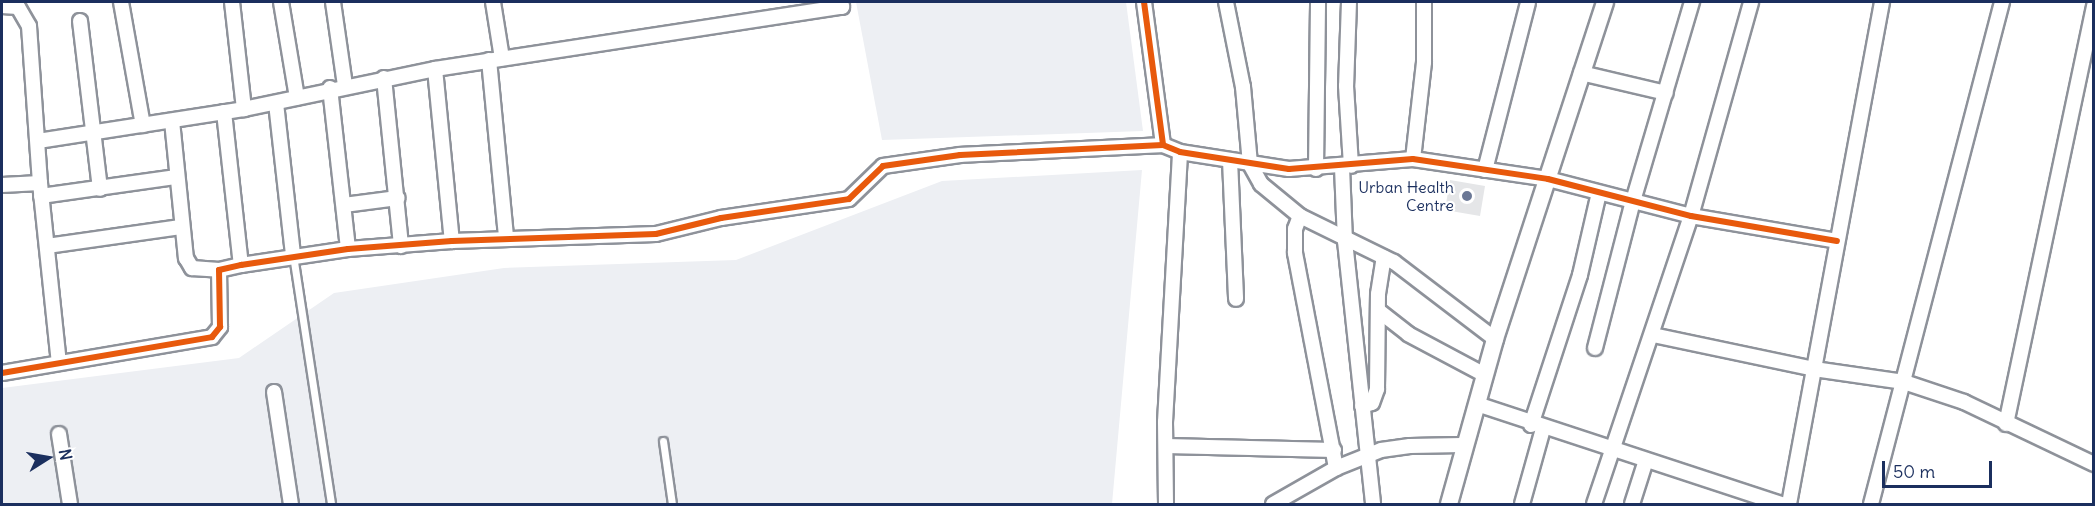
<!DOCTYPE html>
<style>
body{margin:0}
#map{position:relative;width:2095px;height:506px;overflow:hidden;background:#fff;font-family:Delius,sans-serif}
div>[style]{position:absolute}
.built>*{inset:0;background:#edeff3}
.building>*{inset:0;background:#e5e6e8}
.roads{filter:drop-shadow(2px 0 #8e929a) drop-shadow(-2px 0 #8e929a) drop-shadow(0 2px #8e929a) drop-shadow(0 -2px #8e929a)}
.service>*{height:7px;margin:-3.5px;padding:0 3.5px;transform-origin:3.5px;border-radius:3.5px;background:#fff}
.minor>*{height:14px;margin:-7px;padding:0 7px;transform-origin:7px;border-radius:7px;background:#fff}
.tertiary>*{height:16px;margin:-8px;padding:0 8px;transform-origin:8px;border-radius:8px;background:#fff}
.cycleway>*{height:6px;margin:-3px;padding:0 3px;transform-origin:3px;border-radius:3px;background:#e8590c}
.dots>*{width:16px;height:16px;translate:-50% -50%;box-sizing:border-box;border:3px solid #fff;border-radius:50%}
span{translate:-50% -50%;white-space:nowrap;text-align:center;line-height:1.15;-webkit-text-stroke:4.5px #fff;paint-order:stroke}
.poi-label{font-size:16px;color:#1b2f5e}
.right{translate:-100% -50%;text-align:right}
.frame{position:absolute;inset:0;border:3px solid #1b2f5e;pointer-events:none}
.north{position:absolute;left:18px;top:428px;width:60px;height:60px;-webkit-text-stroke:4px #fff;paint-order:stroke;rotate:79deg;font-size:16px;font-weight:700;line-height:24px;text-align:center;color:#1b2f5e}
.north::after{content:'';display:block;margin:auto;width:21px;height:27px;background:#1b2f5e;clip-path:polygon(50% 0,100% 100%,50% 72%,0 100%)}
.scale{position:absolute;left:1882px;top:461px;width:110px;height:27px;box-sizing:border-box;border:3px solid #1b2f5e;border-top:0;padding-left:8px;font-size:18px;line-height:21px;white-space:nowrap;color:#1b2f5e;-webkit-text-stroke:4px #fff;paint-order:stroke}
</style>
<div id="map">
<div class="built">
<i style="clip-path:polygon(856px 2px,1126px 2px,1143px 131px,882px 140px)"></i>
<i style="clip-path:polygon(1142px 170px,1112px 504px,2px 504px,2px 388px,239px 358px,334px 293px,504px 268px,736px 260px,942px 181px)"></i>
</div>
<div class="building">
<i style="clip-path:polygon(1450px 180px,1485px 186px,1480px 216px,1445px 210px)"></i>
</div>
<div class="roads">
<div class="service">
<i style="left:293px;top:255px;width:252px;rotate:81.3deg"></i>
<i style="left:663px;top:441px;width:64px;rotate:81.9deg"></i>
</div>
<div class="minor">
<i style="left:121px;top:2px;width:125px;rotate:79.9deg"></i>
<i style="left:232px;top:2px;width:108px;rotate:83.6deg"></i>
<i style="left:281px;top:2px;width:97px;rotate:80.5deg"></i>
<i style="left:333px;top:2px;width:84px;rotate:81.8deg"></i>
<i style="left:493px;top:2px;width:57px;rotate:80.9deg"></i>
<i style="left:1144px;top:2px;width:144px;rotate:82.4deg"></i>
<i style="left:1163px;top:145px;width:18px;rotate:22deg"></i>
<i style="left:1180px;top:152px;width:110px;rotate:8.9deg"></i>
<i style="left:1289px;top:169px;width:124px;rotate:-4.6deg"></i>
<i style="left:1413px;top:159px;width:136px;rotate:8.4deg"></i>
<i style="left:1548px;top:179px;width:148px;rotate:14.5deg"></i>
<i style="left:1691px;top:216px;width:148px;rotate:9.7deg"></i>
<i style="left:1226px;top:2px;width:87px;rotate:78.7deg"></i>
<i style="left:1243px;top:87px;width:77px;rotate:84.8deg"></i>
<i style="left:1250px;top:164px;width:23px;rotate:61deg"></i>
<i style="left:1261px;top:184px;width:50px;rotate:39.4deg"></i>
<i style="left:1300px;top:216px;width:105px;rotate:26.1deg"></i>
<i style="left:1394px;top:262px;width:127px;rotate:37.3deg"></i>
<i style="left:1349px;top:2px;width:84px;rotate:92deg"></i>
<i style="left:1346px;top:86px;width:80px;rotate:86.4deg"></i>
<i style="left:2px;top:6px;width:16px;rotate:4deg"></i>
<i style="left:18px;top:7px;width:22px;rotate:60deg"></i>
<i style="left:29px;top:26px;width:157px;rotate:86deg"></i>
<i style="left:40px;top:183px;width:181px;rotate:84deg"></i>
<i style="left:80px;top:21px;width:169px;rotate:83.2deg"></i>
<i style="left:489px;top:60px;width:179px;rotate:84.5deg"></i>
<i style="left:435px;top:69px;width:173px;rotate:84.4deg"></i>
<i style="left:1581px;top:73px;width:87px;rotate:13.2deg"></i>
<i style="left:384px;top:78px;width:169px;rotate:84.2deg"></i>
<i style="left:330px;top:88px;width:162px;rotate:83.6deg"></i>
<i style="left:276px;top:103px;width:153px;rotate:83.6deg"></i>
<i style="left:224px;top:112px;width:154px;rotate:83.7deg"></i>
<i style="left:172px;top:121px;width:138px;rotate:84.2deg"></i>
<i style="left:186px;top:258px;width:12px;rotate:59deg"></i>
<i style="left:192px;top:268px;width:27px;rotate:4deg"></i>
<i style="left:38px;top:141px;width:208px;rotate:-8.8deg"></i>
<i style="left:244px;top:109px;width:195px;rotate:-11.8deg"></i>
<i style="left:435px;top:69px;width:412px;rotate:-8.7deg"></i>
<i style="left:842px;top:7px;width:5px;rotate:-101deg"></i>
<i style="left:1413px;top:159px;width:98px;rotate:-83.5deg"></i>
<i style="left:1424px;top:62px;width:60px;rotate:-90deg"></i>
<i style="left:1230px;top:160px;width:139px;rotate:87.5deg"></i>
<i style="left:1342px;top:167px;width:74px;rotate:87.7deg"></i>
<i style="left:1345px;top:241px;width:264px;rotate:83.9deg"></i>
<i style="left:1316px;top:169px;width:167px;rotate:-89.3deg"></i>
<i style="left:1485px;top:170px;width:173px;rotate:-75.6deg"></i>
<i style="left:2px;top:185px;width:38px;rotate:-3deg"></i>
<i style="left:41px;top:196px;width:137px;rotate:-8deg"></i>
<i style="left:344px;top:205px;width:54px;rotate:-7.4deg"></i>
<i style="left:1300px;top:216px;width:14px;rotate:111deg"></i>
<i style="left:1295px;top:229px;width:24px;rotate:90deg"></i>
<i style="left:1295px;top:253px;width:219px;rotate:79.2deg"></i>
<i style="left:47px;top:246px;width:135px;rotate:-8.1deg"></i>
<i style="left:1379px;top:311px;width:37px;rotate:38deg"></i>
<i style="left:1408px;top:334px;width:87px;rotate:28deg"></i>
<i style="left:1653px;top:335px;width:165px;rotate:11.9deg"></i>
<i style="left:1814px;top:369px;width:91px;rotate:8.2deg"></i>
<i style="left:1904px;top:382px;width:63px;rotate:18.4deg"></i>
<i style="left:1964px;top:402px;width:144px;rotate:25.5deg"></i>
<i style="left:1595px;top:348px;width:152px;rotate:-75.5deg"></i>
<i style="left:1633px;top:201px;width:208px;rotate:-73.5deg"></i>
<i style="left:2px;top:373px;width:213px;rotate:-9.7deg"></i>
<i style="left:212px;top:337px;width:13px;rotate:-51deg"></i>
<i style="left:220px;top:327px;width:57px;rotate:-91deg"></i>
<i style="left:219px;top:270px;width:23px;rotate:-13deg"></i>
<i style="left:241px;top:265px;width:108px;rotate:-8.5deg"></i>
<i style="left:348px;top:249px;width:104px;rotate:-4.4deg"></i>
<i style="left:452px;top:241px;width:204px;rotate:-2deg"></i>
<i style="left:656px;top:234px;width:67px;rotate:-13.8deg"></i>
<i style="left:721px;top:218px;width:129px;rotate:-8.4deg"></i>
<i style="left:849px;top:199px;width:47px;rotate:-44.1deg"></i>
<i style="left:883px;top:166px;width:78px;rotate:-8.1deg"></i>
<i style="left:960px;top:155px;width:203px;rotate:-2.8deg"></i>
<i style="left:274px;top:392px;width:113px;rotate:81.4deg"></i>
<i style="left:1477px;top:404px;width:321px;rotate:18.2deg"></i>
<i style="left:1362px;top:406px;width:10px;rotate:-17deg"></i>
<i style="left:1372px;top:403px;width:15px;rotate:-70deg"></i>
<i style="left:1377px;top:389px;width:95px;rotate:-89.4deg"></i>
<i style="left:1378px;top:294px;width:37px;rotate:-81deg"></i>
<i style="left:2006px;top:424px;width:428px;rotate:-78.1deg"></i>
<i style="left:1531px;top:425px;width:158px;rotate:-71.9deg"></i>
<i style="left:1580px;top:275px;width:84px;rotate:-77deg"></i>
<i style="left:59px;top:434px;width:71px;rotate:81.1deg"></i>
<i style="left:1166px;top:446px;width:168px;rotate:1.4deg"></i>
<i style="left:1166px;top:504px;width:82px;rotate:-90.7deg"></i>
<i style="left:1165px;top:422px;width:270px;rotate:-86.8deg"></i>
<i style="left:1273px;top:504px;width:73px;rotate:-29.7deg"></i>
<i style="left:1336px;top:468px;width:48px;rotate:-21.8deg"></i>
<i style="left:1381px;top:450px;width:29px;rotate:-8deg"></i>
<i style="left:1410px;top:446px;width:52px;rotate:-1.1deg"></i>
<i style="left:1522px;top:504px;width:78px;rotate:-74.4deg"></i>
<i style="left:1594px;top:504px;width:304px;rotate:-71.4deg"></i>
<i style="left:1691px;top:216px;width:222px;rotate:-74.3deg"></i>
<i style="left:1632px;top:504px;width:46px;rotate:-72.3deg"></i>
<i style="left:1789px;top:504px;width:511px;rotate:-79.5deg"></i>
<i style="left:1871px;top:504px;width:519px;rotate:-75.37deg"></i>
</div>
<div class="tertiary">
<i style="left:1449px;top:504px;width:171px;rotate:-74.4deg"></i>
<i style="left:1495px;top:339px;width:354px;rotate:-71.9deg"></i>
</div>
</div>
<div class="cycleway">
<i style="left:1144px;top:2px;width:144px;rotate:82.4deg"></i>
<i style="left:1163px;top:145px;width:18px;rotate:22deg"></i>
<i style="left:1180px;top:152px;width:110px;rotate:8.9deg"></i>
<i style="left:1289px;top:169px;width:124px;rotate:-4.6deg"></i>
<i style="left:1413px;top:159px;width:136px;rotate:8.4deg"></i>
<i style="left:1548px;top:179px;width:148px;rotate:14.5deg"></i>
<i style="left:1691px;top:216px;width:148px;rotate:9.7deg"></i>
<i style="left:2px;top:373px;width:213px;rotate:-9.7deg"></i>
<i style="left:212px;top:337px;width:13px;rotate:-51deg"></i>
<i style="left:220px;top:327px;width:57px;rotate:-91deg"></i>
<i style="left:219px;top:270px;width:23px;rotate:-13deg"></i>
<i style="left:241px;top:265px;width:108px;rotate:-8.5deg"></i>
<i style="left:348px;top:249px;width:104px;rotate:-4.4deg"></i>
<i style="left:452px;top:241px;width:204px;rotate:-2deg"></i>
<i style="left:656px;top:234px;width:67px;rotate:-13.8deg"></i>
<i style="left:721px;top:218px;width:129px;rotate:-8.4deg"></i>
<i style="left:849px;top:199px;width:47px;rotate:-44.1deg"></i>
<i style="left:883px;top:166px;width:78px;rotate:-8.1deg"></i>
<i style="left:960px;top:155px;width:203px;rotate:-2.8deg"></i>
</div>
<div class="dots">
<i style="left:1467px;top:196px;background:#6b7896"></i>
</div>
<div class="poi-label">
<span class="right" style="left:1454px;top:196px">Urban Health<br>Centre</span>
</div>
<div class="frame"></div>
<div class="north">N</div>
<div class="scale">50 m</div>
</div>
